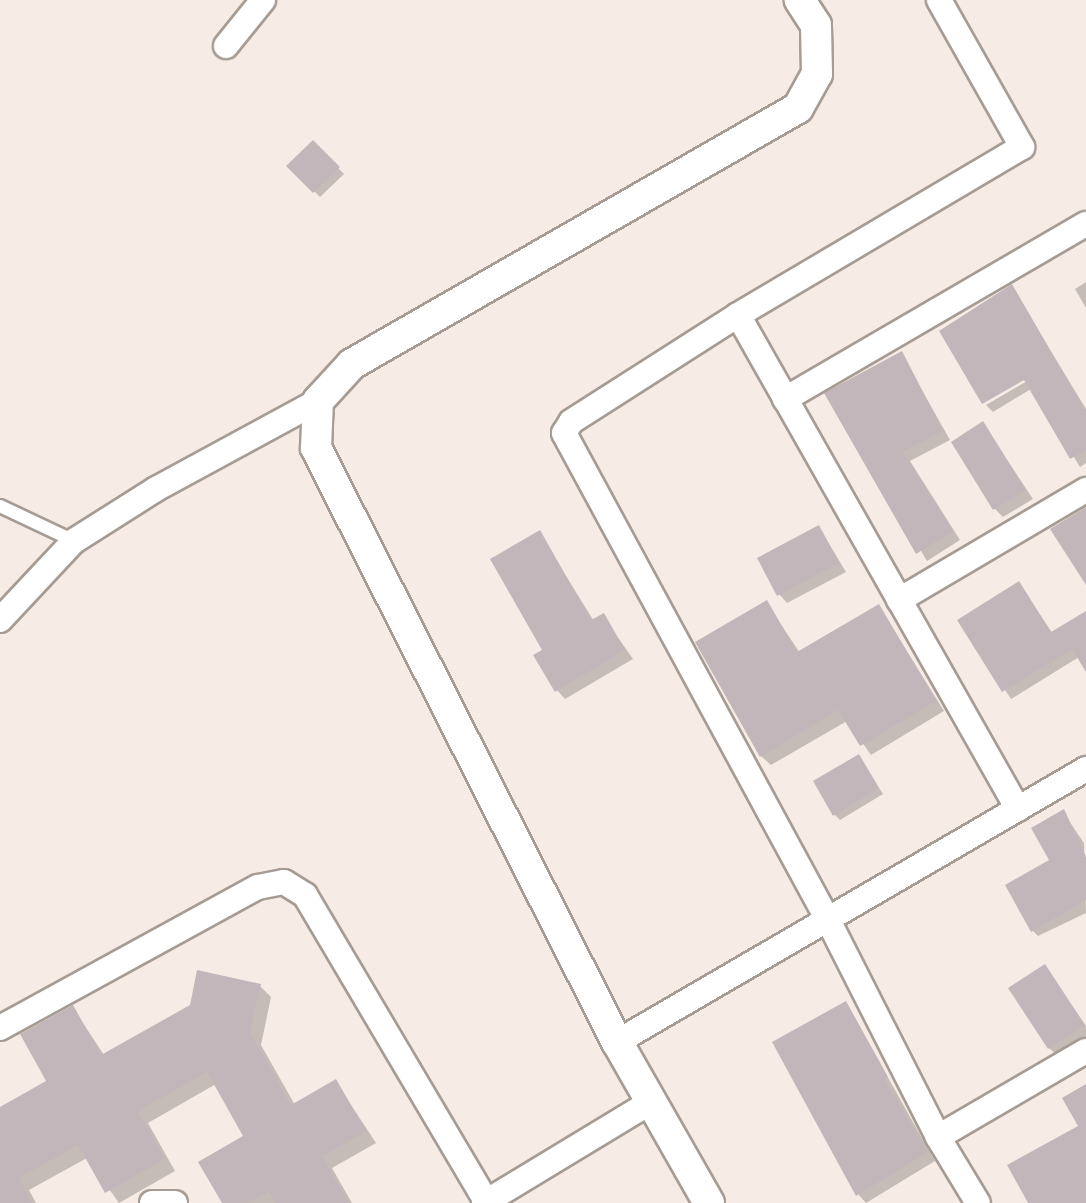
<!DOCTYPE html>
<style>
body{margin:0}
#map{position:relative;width:1086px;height:1203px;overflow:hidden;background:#f7ece5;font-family:"IBM Plex Sans",sans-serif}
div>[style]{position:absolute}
.shadow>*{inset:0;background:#0003}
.building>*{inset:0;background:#c3b6bb}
.roads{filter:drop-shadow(2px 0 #a69c94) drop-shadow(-2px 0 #a69c94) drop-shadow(0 2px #a69c94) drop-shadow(0 -2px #a69c94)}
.service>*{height:12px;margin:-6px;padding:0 6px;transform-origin:6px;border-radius:6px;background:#fff}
.minor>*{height:24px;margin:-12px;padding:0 12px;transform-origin:12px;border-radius:12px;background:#fff}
.tertiary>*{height:30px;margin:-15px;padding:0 15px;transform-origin:15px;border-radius:15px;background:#fff}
span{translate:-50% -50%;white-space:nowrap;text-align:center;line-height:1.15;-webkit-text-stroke:7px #fefbfa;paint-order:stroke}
</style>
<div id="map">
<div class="shadow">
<i style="clip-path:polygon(313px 143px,344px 174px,320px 197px,289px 166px)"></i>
<i style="clip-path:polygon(1086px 282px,1086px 308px,1075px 289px)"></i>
<i style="clip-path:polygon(1012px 287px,1086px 409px,1086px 463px,1080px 467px,1031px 389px,993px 412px,986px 405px,1034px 377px)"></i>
<i style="clip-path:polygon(901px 353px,950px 440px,910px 461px,960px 540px,927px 561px,827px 394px)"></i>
<i style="clip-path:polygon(983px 424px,1033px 499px,1003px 517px,995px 509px)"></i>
<i style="clip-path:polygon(819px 527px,846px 572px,787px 603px,779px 594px)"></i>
<i style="clip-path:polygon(539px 533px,594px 621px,603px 616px,633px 659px,565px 699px,557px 690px,545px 650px)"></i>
<i style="clip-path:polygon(1019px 584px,1053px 634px,1086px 613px,1086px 668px,1079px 657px,1011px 699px,960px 621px)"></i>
<i style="clip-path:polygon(766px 602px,800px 653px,879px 606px,944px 711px,871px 755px,847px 721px,771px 765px,761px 756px)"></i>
<i style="clip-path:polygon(859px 756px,883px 794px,840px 820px,834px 814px)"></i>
<i style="clip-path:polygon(1063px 812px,1084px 843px,1086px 913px,1038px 936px,1033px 931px)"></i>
<i style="clip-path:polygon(1045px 967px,1086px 1026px,1086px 1038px,1058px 1056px,1049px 1048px)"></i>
<i style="clip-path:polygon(260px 986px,271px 997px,261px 1045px,295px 1105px,336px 1082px,376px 1143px,332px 1168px,352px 1203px,224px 1203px,246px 1137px,216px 1084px,148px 1123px,175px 1171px,119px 1203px,87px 1158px,29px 1190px,36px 1203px,0 1203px,0 1109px,49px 1082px,73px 1008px,104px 1055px)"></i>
<i style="clip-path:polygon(846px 1003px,935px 1161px,866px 1203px,858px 1194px)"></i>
</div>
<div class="building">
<i style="clip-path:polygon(313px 140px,340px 167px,313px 193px,286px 166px)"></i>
<i style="clip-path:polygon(1012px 284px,1086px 412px,1086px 450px,1070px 459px,1024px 380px,982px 404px,939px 331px)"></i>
<i style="clip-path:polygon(902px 351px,943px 431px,903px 452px,953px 531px,916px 554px,824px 393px)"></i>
<i style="clip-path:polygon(983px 421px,1026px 490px,993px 510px,951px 442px)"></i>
<i style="clip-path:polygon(1086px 507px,1086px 585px,1050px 529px)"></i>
<i style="clip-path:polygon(819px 525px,839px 563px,777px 596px,757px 558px)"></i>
<i style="clip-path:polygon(540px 530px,591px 620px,604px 613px,625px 650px,555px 692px,533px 655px,542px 650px,490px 559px)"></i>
<i style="clip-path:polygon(1019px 581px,1051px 632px,1086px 611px,1086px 672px,1072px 649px,1002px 692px,957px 620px)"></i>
<i style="clip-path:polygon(767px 600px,797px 652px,879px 604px,936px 701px,860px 746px,838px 710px,760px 757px,695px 642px)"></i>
<i style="clip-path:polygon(859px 754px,879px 788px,833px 816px,813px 781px)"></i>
<i style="clip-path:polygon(1064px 809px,1086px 857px,1086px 900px,1031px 932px,1005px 885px,1049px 860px,1031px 828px)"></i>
<i style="clip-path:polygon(1045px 964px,1085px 1025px,1048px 1049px,1008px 988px)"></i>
<i style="clip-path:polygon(197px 970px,261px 984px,250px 1032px,291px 1105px,336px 1079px,366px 1131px,322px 1156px,349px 1203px,275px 1203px,269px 1192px,248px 1203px,222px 1203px,198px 1162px,243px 1136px,207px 1072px,138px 1111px,165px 1159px,105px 1193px,78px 1145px,19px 1178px,32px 1203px,0 1203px,0 1107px,46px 1081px,20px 1034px,73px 1005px,101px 1055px,190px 1005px)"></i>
<i style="clip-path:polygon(846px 1001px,888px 1077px,884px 1079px,928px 1152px,856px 1196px,772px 1042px)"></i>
<i style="clip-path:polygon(1086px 1084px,1086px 1203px,1028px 1203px,1007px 1165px,1078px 1126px,1062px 1098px)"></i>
</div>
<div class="roads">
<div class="service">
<i style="left:0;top:506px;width:82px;rotate:25.3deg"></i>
</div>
<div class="minor">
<i style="left:939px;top:0;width:169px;rotate:60.5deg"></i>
<i style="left:1022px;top:147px;width:330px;rotate:149.4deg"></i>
<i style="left:738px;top:315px;width:198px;rotate:147.4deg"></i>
<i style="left:571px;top:422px;width:13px;rotate:122deg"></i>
<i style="left:564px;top:433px;width:556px;rotate:61.55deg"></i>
<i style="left:829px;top:922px;width:241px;rotate:63.1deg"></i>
<i style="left:938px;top:1137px;width:77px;rotate:58.8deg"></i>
<i style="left:226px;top:46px;width:59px;rotate:-51.2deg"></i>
<i style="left:738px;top:315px;width:568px;rotate:60.46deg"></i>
<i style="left:785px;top:399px;width:348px;rotate:-30.2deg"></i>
<i style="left:899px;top:600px;width:217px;rotate:-30.5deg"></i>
<i style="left:0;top:620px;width:108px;rotate:-46.9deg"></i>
<i style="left:74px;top:541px;width:97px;rotate:-32.4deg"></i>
<i style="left:156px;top:489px;width:184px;rotate:-28.5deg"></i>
<i style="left:0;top:1028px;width:294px;rotate:-28.7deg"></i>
<i style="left:258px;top:887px;width:26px;rotate:-11deg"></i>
<i style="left:284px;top:882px;width:25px;rotate:32deg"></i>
<i style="left:305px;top:895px;width:358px;rotate:59.4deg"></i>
<i style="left:617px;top:1042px;width:543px;rotate:-30.2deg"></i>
<i style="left:938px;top:1137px;width:171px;rotate:-30.2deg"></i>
<i style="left:152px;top:1203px;width:23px"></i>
<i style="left:484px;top:1203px;width:195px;rotate:-31.2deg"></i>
</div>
<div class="tertiary">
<i style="left:709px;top:1203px;width:185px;rotate:-119.7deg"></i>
<i style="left:617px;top:1042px;width:666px;rotate:-116.87deg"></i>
<i style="left:316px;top:448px;width:47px;rotate:-87.6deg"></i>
<i style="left:318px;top:401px;width:50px;rotate:-47.4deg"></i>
<i style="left:352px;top:364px;width:514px;rotate:-29.86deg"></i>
<i style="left:798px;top:108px;width:39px;rotate:-61deg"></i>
<i style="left:817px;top:74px;width:49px;rotate:-91.2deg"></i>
<i style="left:816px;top:25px;width:30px;rotate:-123deg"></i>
</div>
</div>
</div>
